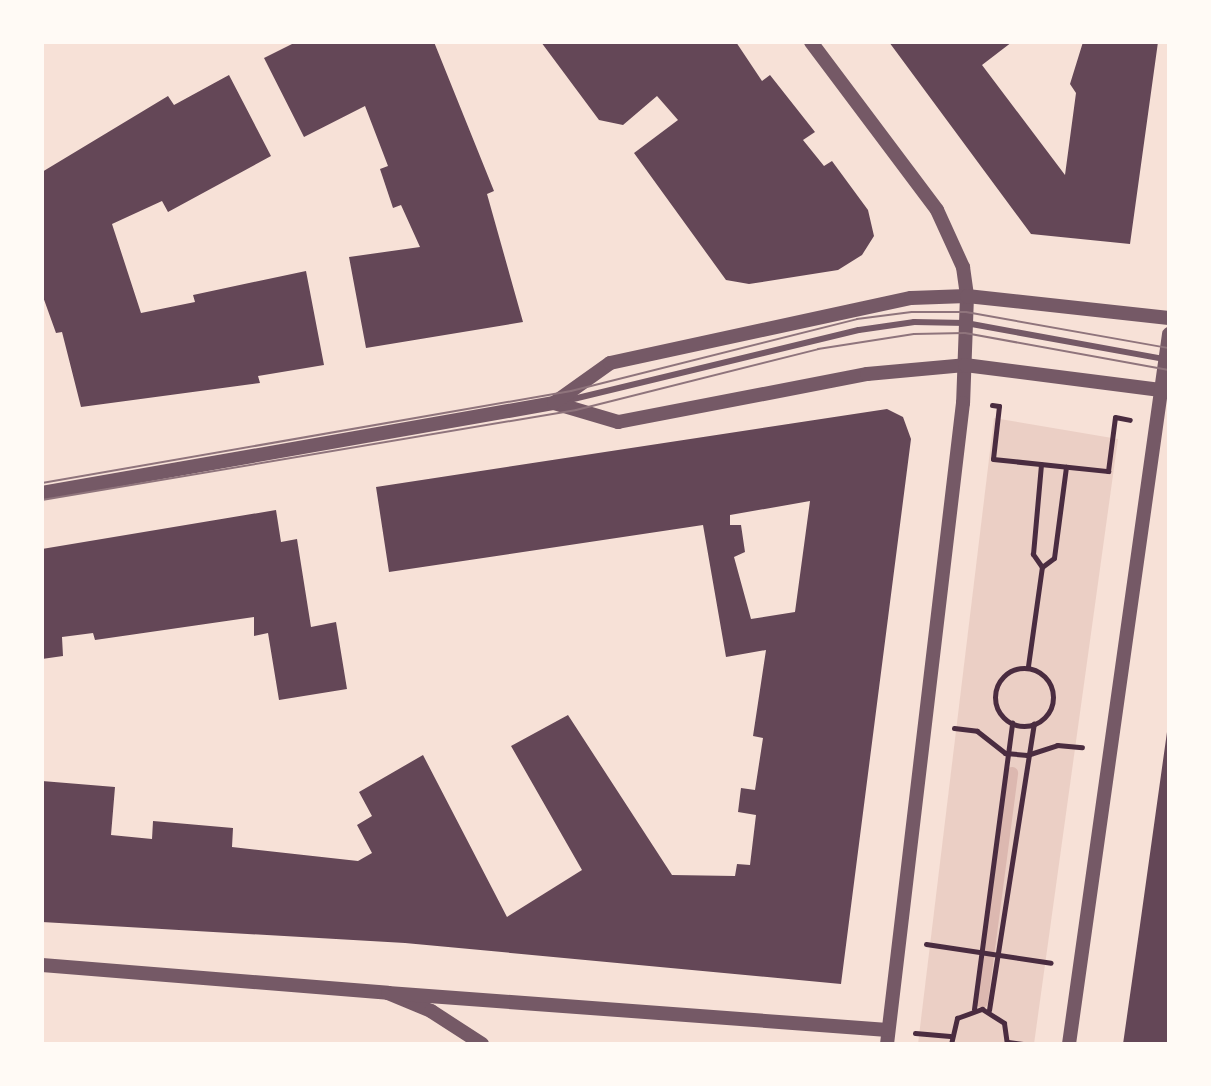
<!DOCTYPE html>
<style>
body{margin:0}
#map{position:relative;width:1211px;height:1086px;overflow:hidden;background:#f7e1d7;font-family:Jost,sans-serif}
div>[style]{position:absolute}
.green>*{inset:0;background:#ebcfc5}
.stream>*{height:12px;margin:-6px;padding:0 6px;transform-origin:6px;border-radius:6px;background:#dcb8b0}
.building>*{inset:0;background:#644757}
.path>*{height:5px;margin:-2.5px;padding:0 2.5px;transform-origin:2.5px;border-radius:2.5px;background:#4a2c40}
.path>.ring{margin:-2.5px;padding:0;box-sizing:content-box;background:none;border:5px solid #4a2c40;border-radius:50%}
.service>*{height:6px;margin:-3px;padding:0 3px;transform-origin:3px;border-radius:3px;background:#755966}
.tertiary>*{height:14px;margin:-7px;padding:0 7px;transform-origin:7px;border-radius:7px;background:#755966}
.tram>*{height:2px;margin:-1px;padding:0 1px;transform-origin:1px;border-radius:1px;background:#8f747c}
span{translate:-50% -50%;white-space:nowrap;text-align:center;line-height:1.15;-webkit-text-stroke:6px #fffaf5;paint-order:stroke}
.frame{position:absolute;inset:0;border:44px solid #fffaf5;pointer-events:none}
</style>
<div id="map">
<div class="green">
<i style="clip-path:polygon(994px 418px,1118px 439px,1034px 1044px,918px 1044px)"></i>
</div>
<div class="stream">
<i style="left:982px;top:1002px;width:231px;rotate:-82.5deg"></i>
</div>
<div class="building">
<i style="clip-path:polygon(296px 42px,434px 42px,494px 191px,487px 194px,523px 322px,366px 348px,349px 257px,420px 247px,401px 205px,393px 208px,380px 169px,388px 166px,365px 106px,304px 137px,264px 58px)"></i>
<i style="clip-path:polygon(541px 42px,736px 42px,762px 81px,770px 75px,815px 132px,803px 140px,824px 166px,832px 161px,868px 210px,874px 236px,862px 255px,838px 270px,749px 284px,726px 280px,634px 153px,678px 120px,657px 96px,623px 125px,599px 120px)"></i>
<i style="clip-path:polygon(889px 42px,1012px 42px,982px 65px,1065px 175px,1076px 93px,1070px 84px,1083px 42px,1158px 42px,1130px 244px,1031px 234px)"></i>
<i style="clip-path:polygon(229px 75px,271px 156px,168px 212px,162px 201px,112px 224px,141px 313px,195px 302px,193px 295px,306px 271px,324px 365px,258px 376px,260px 383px,81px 407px,62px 332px,56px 333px,42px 294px,42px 172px,168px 96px,174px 105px)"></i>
<i style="clip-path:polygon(evenodd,887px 409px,903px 417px,911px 439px,841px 984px,405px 943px,42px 922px,42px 781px,115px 787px,111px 835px,152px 839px,153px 821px,233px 828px,232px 847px,358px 861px,372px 853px,357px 825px,372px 816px,359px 792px,423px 755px,507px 917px,582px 870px,511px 746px,568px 715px,672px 875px,735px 876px,737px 864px,750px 865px,756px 815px,738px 812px,741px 788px,755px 790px,763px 738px,753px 736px,766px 650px,726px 657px,703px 525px,389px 572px,376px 487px,887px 409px,810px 501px,795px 612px,751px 619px,734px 557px,745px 552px,741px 525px,730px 525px,730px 515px,810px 501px)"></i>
<i style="clip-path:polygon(276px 510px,281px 542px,297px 539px,311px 627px,336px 622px,347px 689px,279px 700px,268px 633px,254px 636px,254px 617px,95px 640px,93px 633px,62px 637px,63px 656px,42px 659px,42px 549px)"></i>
<i style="clip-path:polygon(1167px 732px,1169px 1044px,1123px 1044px,1140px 925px)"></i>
</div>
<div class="path">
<i style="left:992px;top:405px;width:7px;rotate:8deg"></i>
<i style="left:999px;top:406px;width:53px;rotate:96.5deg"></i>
<i style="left:993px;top:459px;width:116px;rotate:6deg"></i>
<i style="left:1108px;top:471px;width:54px;rotate:-82.6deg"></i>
<i style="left:1115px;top:417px;width:15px;rotate:11deg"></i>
<i style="left:1042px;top:567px;width:15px;rotate:-37deg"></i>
<i style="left:1054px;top:558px;width:92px;rotate:-82.5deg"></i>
<i style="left:1028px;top:666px;width:100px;rotate:-82deg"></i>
<i style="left:1042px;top:567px;width:16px;rotate:-125deg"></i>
<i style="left:1033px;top:554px;width:90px;rotate:-84.9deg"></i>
<i class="ring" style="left:995px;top:668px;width:53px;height:53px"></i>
<i style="left:954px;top:728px;width:23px;rotate:7deg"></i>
<i style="left:977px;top:731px;width:36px;rotate:38deg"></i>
<i style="left:1005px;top:753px;width:22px;rotate:5deg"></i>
<i style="left:1027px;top:755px;width:32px;rotate:-18deg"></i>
<i style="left:1057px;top:745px;width:25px;rotate:5deg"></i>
<i style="left:926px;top:944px;width:126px;rotate:8.6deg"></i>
<i style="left:974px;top:1009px;width:289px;rotate:-82.4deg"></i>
<i style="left:989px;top:1010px;width:290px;rotate:-81.1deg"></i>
<i style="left:915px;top:1033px;width:35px;rotate:5deg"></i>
<i style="left:1008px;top:1042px;width:15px;rotate:8deg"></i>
<i style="left:951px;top:1044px;width:27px;rotate:-77deg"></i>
<i style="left:957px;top:1018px;width:27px;rotate:-20deg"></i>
<i style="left:982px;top:1009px;width:26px;rotate:32deg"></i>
<i style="left:1004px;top:1023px;width:21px;rotate:82deg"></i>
</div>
<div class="service">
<i style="left:565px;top:401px;width:302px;rotate:-13.6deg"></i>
<i style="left:859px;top:330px;width:56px;rotate:-8.3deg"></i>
<i style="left:914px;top:322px;width:52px;rotate:1.1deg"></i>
<i style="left:966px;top:323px;width:202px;rotate:10.3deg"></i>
</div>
<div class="tertiary">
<i style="left:811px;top:42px;width:210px;rotate:53.1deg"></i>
<i style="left:937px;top:210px;width:63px;rotate:65.5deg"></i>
<i style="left:963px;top:267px;width:29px;rotate:82deg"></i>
<i style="left:967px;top:296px;width:107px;rotate:92.1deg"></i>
<i style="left:963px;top:403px;width:645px;rotate:96.76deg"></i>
<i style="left:554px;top:403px;width:67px;rotate:16.5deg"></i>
<i style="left:618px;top:422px;width:254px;rotate:-10.9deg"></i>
<i style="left:867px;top:374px;width:98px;rotate:-5.2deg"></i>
<i style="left:965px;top:365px;width:205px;rotate:7.3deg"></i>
<i style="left:42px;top:493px;width:520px;rotate:-9.97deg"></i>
<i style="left:554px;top:403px;width:69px;rotate:-35.5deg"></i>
<i style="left:610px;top:363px;width:308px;rotate:-12.2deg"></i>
<i style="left:911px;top:298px;width:56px;rotate:-2deg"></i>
<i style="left:967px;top:296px;width:203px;rotate:6.2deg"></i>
<i style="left:42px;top:965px;width:347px;rotate:4.6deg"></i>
<i style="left:388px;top:993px;width:47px;rotate:22.7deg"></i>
<i style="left:431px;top:1011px;width:61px;rotate:32.9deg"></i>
<i style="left:388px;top:993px;width:501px;rotate:4.23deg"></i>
<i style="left:1069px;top:1044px;width:717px;rotate:-81.98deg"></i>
</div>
<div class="tram">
<i style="left:42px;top:483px;width:537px;rotate:-9.87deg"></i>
<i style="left:571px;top:391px;width:295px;rotate:-14.1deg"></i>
<i style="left:857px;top:319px;width:55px;rotate:-7.3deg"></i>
<i style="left:912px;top:312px;width:54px"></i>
<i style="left:966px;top:312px;width:206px;rotate:10.1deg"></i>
<i style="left:42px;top:500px;width:542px;rotate:-9.57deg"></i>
<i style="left:576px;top:410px;width:250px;rotate:-14.1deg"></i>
<i style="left:818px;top:349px;width:97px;rotate:-8.9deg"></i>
<i style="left:914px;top:334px;width:51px;rotate:-1.1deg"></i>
<i style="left:965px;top:333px;width:207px;rotate:10.3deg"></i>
</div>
<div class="frame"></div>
</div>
